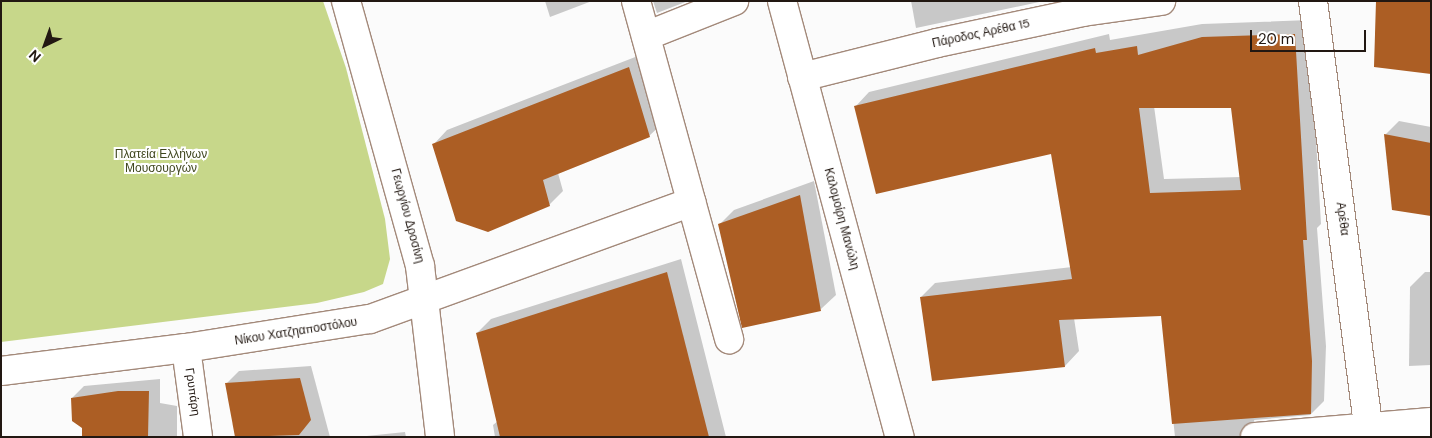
<!DOCTYPE html>
<meta charset="utf-8">
<style>
body{margin:0}
#map{position:relative;width:1432px;height:438px;overflow:hidden;background:#fbfbfb;font-family:"DM Sans",sans-serif}
div>[style]{position:absolute}
.green>*{inset:0;background:#c7d78a}
.shadow>*{inset:0;background:#0003}
.building>*{inset:0;background:#ac5e24}
.roads{filter:drop-shadow(1px 0 #a3897a) drop-shadow(-1px 0 #a3897a) drop-shadow(0 1px #a3897a) drop-shadow(0 -1px #a3897a)}
.minor>*{height:28px;margin:-14px;padding:0 14px;transform-origin:14px;border-radius:14px;background:#fff}
.tertiary>*{height:28px;margin:-14px;padding:0 14px;transform-origin:14px;border-radius:14px;background:#fff}
span{translate:-50% -50%;white-space:nowrap;text-align:center;line-height:1.15;-webkit-text-stroke:4px #fff;paint-order:stroke}
.street-label{font-size:12px;color:#221812}
.park-label{font-size:12px;color:#3f461e}
.frame{position:absolute;inset:0;border:2px solid #221812;pointer-events:none}
.north{position:absolute;left:20px;top:20px;width:50px;height:50px;-webkit-text-stroke:4px #fff;paint-order:stroke;rotate:222deg;font-size:14px;font-weight:700;line-height:20px;text-align:center;color:#221812}
.north::after{content:'';display:block;margin:auto;width:18px;height:22px;background:#221812;clip-path:polygon(50% 0,100% 100%,50% 72%,0 100%)}
.scale{position:absolute;left:1250px;top:30px;width:116px;height:22px;box-sizing:border-box;border:2px solid #221812;border-top:0;padding-left:6px;font-size:15px;line-height:18px;white-space:nowrap;color:#221812;-webkit-text-stroke:4px #fff;paint-order:stroke}
</style>
<div id="map">
<div class="green">
<i style="clip-path:polygon(1px 1px,323px 1px,346px 68px,385px 219px,390px 259px,383px 284px,364px 292px,317px 303px,1px 342px)"></i>
</div>
<div class="shadow">
<i style="clip-path:polygon(545px 1px,592px 1px,550px 17px)"></i>
<i style="clip-path:polygon(653px 1px,688px 1px,657px 13px)"></i>
<i style="clip-path:polygon(911px 1px,1044px 1px,916px 28px)"></i>
<i style="clip-path:polygon(evenodd,1309px 20px,1321px 224px,1317px 228px,1326px 346px,1324px 401px,1310px 415px,1254px 420px,1257px 432px,1266px 437px,1175px 437px,1162px 315px,1074px 318px,1079px 351px,1065px 366px,933px 379px,921px 297px,935px 283px,1072px 267px,1052px 152px,855px 107px,869px 92px,1109px 34px,1110px 40px,1202px 24px,1309px 20px,1154px 106px,1232px 106px,1241px 177px,1164px 179px,1154px 106px)"></i>
<i style="clip-path:polygon(643px 54px,663px 123px,649px 136px,558px 173px,563px 191px,549px 205px,434px 144px,447px 130px)"></i>
<i style="clip-path:polygon(1399px 121px,1431px 127px,1431px 215px,1385px 135px)"></i>
<i style="clip-path:polygon(814px 181px,836px 295px,821px 309px,719px 225px,734px 210px)"></i>
<i style="clip-path:polygon(681px 259px,726px 437px,495px 437px,493px 425px,498px 421px,477px 333px,491px 319px)"></i>
<i style="clip-path:polygon(1425px 272px,1431px 272px,1431px 365px,1409px 366px,1410px 287px)"></i>
<i style="clip-path:polygon(311px 366px,330px 437px,236px 437px,227px 383px,239px 371px)"></i>
<i style="clip-path:polygon(160px 379px,160px 403px,177px 406px,177px 437px,83px 437px,84px 427px,72px 398px,84px 386px)"></i>
<i style="clip-path:polygon(405px 432px,406px 437px,357px 437px)"></i>
</div>
<div class="building">
<i style="clip-path:polygon(1376px 1px,1431px 1px,1431px 74px,1374px 67px)"></i>
<i style="clip-path:polygon(evenodd,1295px 34px,1307px 240px,1303px 240px,1312px 361px,1311px 414px,1172px 424px,1161px 316px,1059px 320px,1065px 367px,932px 381px,920px 297px,1072px 279px,1051px 154px,876px 194px,854px 106px,1095px 48px,1096px 53px,1137px 46px,1138px 55px,1202px 37px,1295px 34px,1139px 108px,1231px 108px,1241px 190px,1150px 193px,1139px 108px)"></i>
<i style="clip-path:polygon(629px 67px,650px 137px,543px 180px,550px 206px,488px 232px,456px 221px,432px 144px)"></i>
<i style="clip-path:polygon(1384px 134px,1431px 143px,1431px 216px,1392px 210px)"></i>
<i style="clip-path:polygon(800px 195px,821px 311px,742px 328px,718px 224px)"></i>
<i style="clip-path:polygon(667px 272px,709px 437px,500px 437px,476px 333px)"></i>
<i style="clip-path:polygon(300px 378px,311px 420px,299px 435px,235px 437px,225px 383px)"></i>
<i style="clip-path:polygon(118px 391px,149px 391px,148px 437px,82px 437px,82px 428px,72px 421px,71px 398px)"></i>
</div>
<div class="roads">
<div class="minor">
<i style="left:346px;top:1px;width:275px;rotate:74.4deg"></i>
<i style="left:420px;top:266px;width:172px;rotate:83.3deg"></i>
<i style="left:636px;top:1px;width:351px;rotate:74.6deg"></i>
<i style="left:782px;top:1px;width:452px;rotate:74.9deg"></i>
<i style="left:646px;top:36px;width:95px;rotate:-21.7deg"></i>
<i style="left:802px;top:77px;width:139px;rotate:-14.1deg"></i>
<i style="left:937px;top:43px;width:149px;rotate:-12deg"></i>
<i style="left:1083px;top:12px;width:79px;rotate:-8deg"></i>
<i style="left:186px;top:348px;width:90px;rotate:82.3deg"></i>
<i style="left:1px;top:371px;width:186px;rotate:-7.1deg"></i>
<i style="left:186px;top:348px;width:186px;rotate:-9deg"></i>
<i style="left:370px;top:319px;width:342px;rotate:-20deg"></i>
<i style="left:1255px;top:437px;width:177px;rotate:-4.9deg"></i>
</div>
<div class="tertiary">
<i style="left:1313px;top:1px;width:440px;rotate:82.6deg"></i>
</div>
</div>
<div class="street-label">
<span style="left:981px;top:34px;rotate:-12deg">Πάροδος Αρέθα 15</span>
<span style="left:407px;top:216px;rotate:75deg">Γεωργίου Δροσίνη</span>
<span style="left:841px;top:219px;rotate:75deg">Καλομοίρη Μανώλη</span>
<span style="left:1342px;top:219px;rotate:82deg">Αρέθα</span>
<span style="left:296px;top:332px;rotate:-9deg">Νίκου Χατζηαποστόλου</span>
<span style="left:192px;top:392px;rotate:82deg">Γρυπάρη</span>
</div>
<div class="park-label">
<span style="left:161px;top:162px">Πλατεία Ελλήνων<br>Μουσουργών</span>
</div>
<div class="frame"></div>
<div class="north">N</div>
<div class="scale">20 m</div>
</div>
